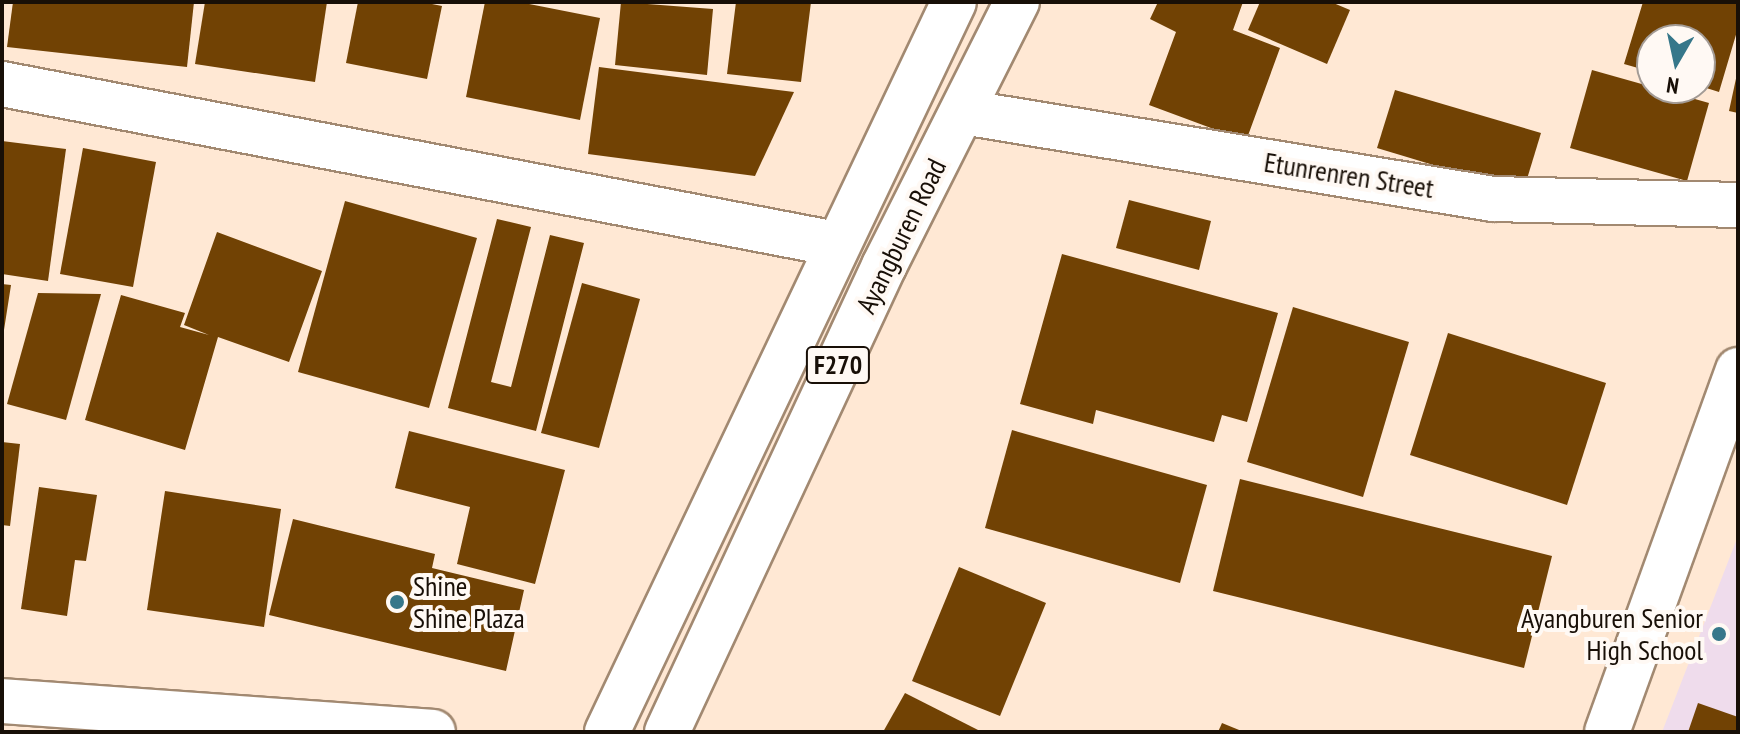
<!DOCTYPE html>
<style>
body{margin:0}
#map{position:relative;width:1740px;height:734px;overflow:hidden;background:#ffe8d4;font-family:"PT Sans Narrow",sans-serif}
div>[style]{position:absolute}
.education>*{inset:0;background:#efdcec}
.building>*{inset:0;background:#714204}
.roads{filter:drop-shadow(2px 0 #a28971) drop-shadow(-2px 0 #a28971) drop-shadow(0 2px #a28971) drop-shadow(0 -2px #a28971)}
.minor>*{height:44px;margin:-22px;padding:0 22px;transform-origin:22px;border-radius:22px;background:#fff}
.major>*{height:44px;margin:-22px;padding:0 22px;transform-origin:22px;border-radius:22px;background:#fff}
.dots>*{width:22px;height:22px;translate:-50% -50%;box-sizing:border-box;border:4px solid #fff9f4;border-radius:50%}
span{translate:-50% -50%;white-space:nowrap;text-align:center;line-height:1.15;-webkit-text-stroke:8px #fff9f4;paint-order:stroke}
.shield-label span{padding:2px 6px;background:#fff9f4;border:2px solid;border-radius:6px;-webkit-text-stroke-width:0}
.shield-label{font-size:26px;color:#180f07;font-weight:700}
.street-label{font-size:28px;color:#180f07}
.poi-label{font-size:28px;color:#180f07}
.left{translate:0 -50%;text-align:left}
.right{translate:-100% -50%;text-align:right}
.frame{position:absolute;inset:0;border:4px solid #180f07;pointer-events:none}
.north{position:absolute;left:1636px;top:24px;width:80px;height:80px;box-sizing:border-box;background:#fff9f4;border:2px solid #a39b95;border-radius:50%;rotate:189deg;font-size:22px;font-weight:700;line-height:32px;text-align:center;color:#180f07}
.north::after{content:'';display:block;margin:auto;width:28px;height:36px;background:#36778a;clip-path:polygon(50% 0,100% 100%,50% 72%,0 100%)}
</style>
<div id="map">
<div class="education">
<i style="clip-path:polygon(1738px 536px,1738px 732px,1662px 732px)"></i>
</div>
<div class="building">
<i style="clip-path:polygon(13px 2px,194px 2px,187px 67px,7px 47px)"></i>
<i style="clip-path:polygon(205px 2px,327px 2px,315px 82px,195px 64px)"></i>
<i style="clip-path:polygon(358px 2px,422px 2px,442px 6px,427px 79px,346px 63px)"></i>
<i style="clip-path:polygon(485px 2px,519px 2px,600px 18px,580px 120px,466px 97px)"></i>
<i style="clip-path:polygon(621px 2px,713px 9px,707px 75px,615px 65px)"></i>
<i style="clip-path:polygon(736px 2px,811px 2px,801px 82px,727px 74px)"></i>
<i style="clip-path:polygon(1158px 2px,1243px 2px,1233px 30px,1280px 48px,1246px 141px,1149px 105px,1176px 32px,1150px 19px)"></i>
<i style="clip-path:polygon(1260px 2px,1331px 2px,1350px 10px,1327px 64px,1248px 30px)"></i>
<i style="clip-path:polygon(1643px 2px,1738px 2px,1738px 28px,1719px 92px,1700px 86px,1700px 40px,1652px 40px,1652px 72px,1624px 64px)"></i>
<i style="clip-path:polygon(599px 67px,794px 92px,755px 176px,588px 154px)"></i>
<i style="clip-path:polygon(1592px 70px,1709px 103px,1687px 181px,1570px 148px)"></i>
<i style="clip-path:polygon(1737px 74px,1738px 74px,1738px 113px,1729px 111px)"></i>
<i style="clip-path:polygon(1395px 90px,1541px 133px,1523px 192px,1377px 148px)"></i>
<i style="clip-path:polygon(2px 141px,66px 149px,48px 281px,2px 274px)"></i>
<i style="clip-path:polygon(83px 148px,156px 162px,133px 287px,60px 274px)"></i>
<i style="clip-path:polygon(1129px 200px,1211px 221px,1199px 270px,1116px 248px)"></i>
<i style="clip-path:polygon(345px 201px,477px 238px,429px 408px,298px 372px)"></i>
<i style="clip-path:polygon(497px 219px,531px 227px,491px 382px,511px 387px,550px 235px,584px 243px,536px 431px,448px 408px)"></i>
<i style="clip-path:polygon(217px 232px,322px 271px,289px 362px,218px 337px,185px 450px,85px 420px,121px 295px,185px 313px,180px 327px,209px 335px,184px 325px)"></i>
<i style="clip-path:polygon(1062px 254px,1278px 313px,1247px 422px,1222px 415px,1214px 442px,1096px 410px,1093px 424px,1020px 404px)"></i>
<i style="clip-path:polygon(582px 283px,640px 299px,599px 448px,541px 433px)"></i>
<i style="clip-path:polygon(2px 284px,11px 285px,4px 330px,2px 330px)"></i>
<i style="clip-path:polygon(38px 293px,101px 294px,66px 420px,7px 404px)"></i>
<i style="clip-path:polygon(1293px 307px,1409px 342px,1363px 497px,1247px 462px)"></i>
<i style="clip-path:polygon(1448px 333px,1606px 383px,1567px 505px,1410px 455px)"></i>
<i style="clip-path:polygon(1012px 430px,1207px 485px,1180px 583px,985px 528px)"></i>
<i style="clip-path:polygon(409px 431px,565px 470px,535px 584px,457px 564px,470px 507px,395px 488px)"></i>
<i style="clip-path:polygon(2px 442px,20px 444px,10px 526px,2px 525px)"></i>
<i style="clip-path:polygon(1240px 479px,1552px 556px,1524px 668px,1213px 591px)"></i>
<i style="clip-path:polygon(39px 487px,97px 495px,86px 561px,75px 560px,67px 616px,21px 609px)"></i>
<i style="clip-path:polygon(165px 491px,281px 509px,264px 627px,147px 610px)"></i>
<i style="clip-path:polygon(293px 519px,435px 554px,432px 568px,524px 590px,506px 671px,269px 615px)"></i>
<i style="clip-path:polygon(959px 567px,1046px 603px,1000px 716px,912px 681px)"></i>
<i style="clip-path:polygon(905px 693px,982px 732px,883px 732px)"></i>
<i style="clip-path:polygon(1698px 703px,1738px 717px,1738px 732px,1688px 732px)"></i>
<i style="clip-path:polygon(1222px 723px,1244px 732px,1218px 732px)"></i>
</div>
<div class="roads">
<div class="minor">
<i style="left:2px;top:84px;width:849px;rotate:10.86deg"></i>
<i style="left:963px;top:112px;width:537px;rotate:9.32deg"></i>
<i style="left:1493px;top:199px;width:245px;rotate:1.4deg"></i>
<i style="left:1607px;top:732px;width:385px;rotate:-70.1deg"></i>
</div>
<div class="major">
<i style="left:2px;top:701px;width:432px;rotate:4.1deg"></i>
<i style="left:607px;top:732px;width:808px;rotate:-64.58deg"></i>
<i style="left:667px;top:732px;width:514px;rotate:-65.03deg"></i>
<i style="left:884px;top:266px;width:296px;rotate:-63.3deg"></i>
</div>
</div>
<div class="dots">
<i style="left:397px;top:602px;background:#36778a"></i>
<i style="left:1719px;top:634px;background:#36778a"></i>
</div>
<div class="shield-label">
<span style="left:838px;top:365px">F270</span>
</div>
<div class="street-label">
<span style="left:1349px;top:175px;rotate:9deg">Etunrenren Street</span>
<span style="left:901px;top:236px;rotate:-64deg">Ayangburen Road</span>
</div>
<div class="poi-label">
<span class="left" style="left:413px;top:602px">Shine<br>Shine Plaza</span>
<span class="right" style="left:1703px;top:634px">Ayangburen Senior<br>High School</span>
</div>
<div class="frame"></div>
<div class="north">N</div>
</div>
